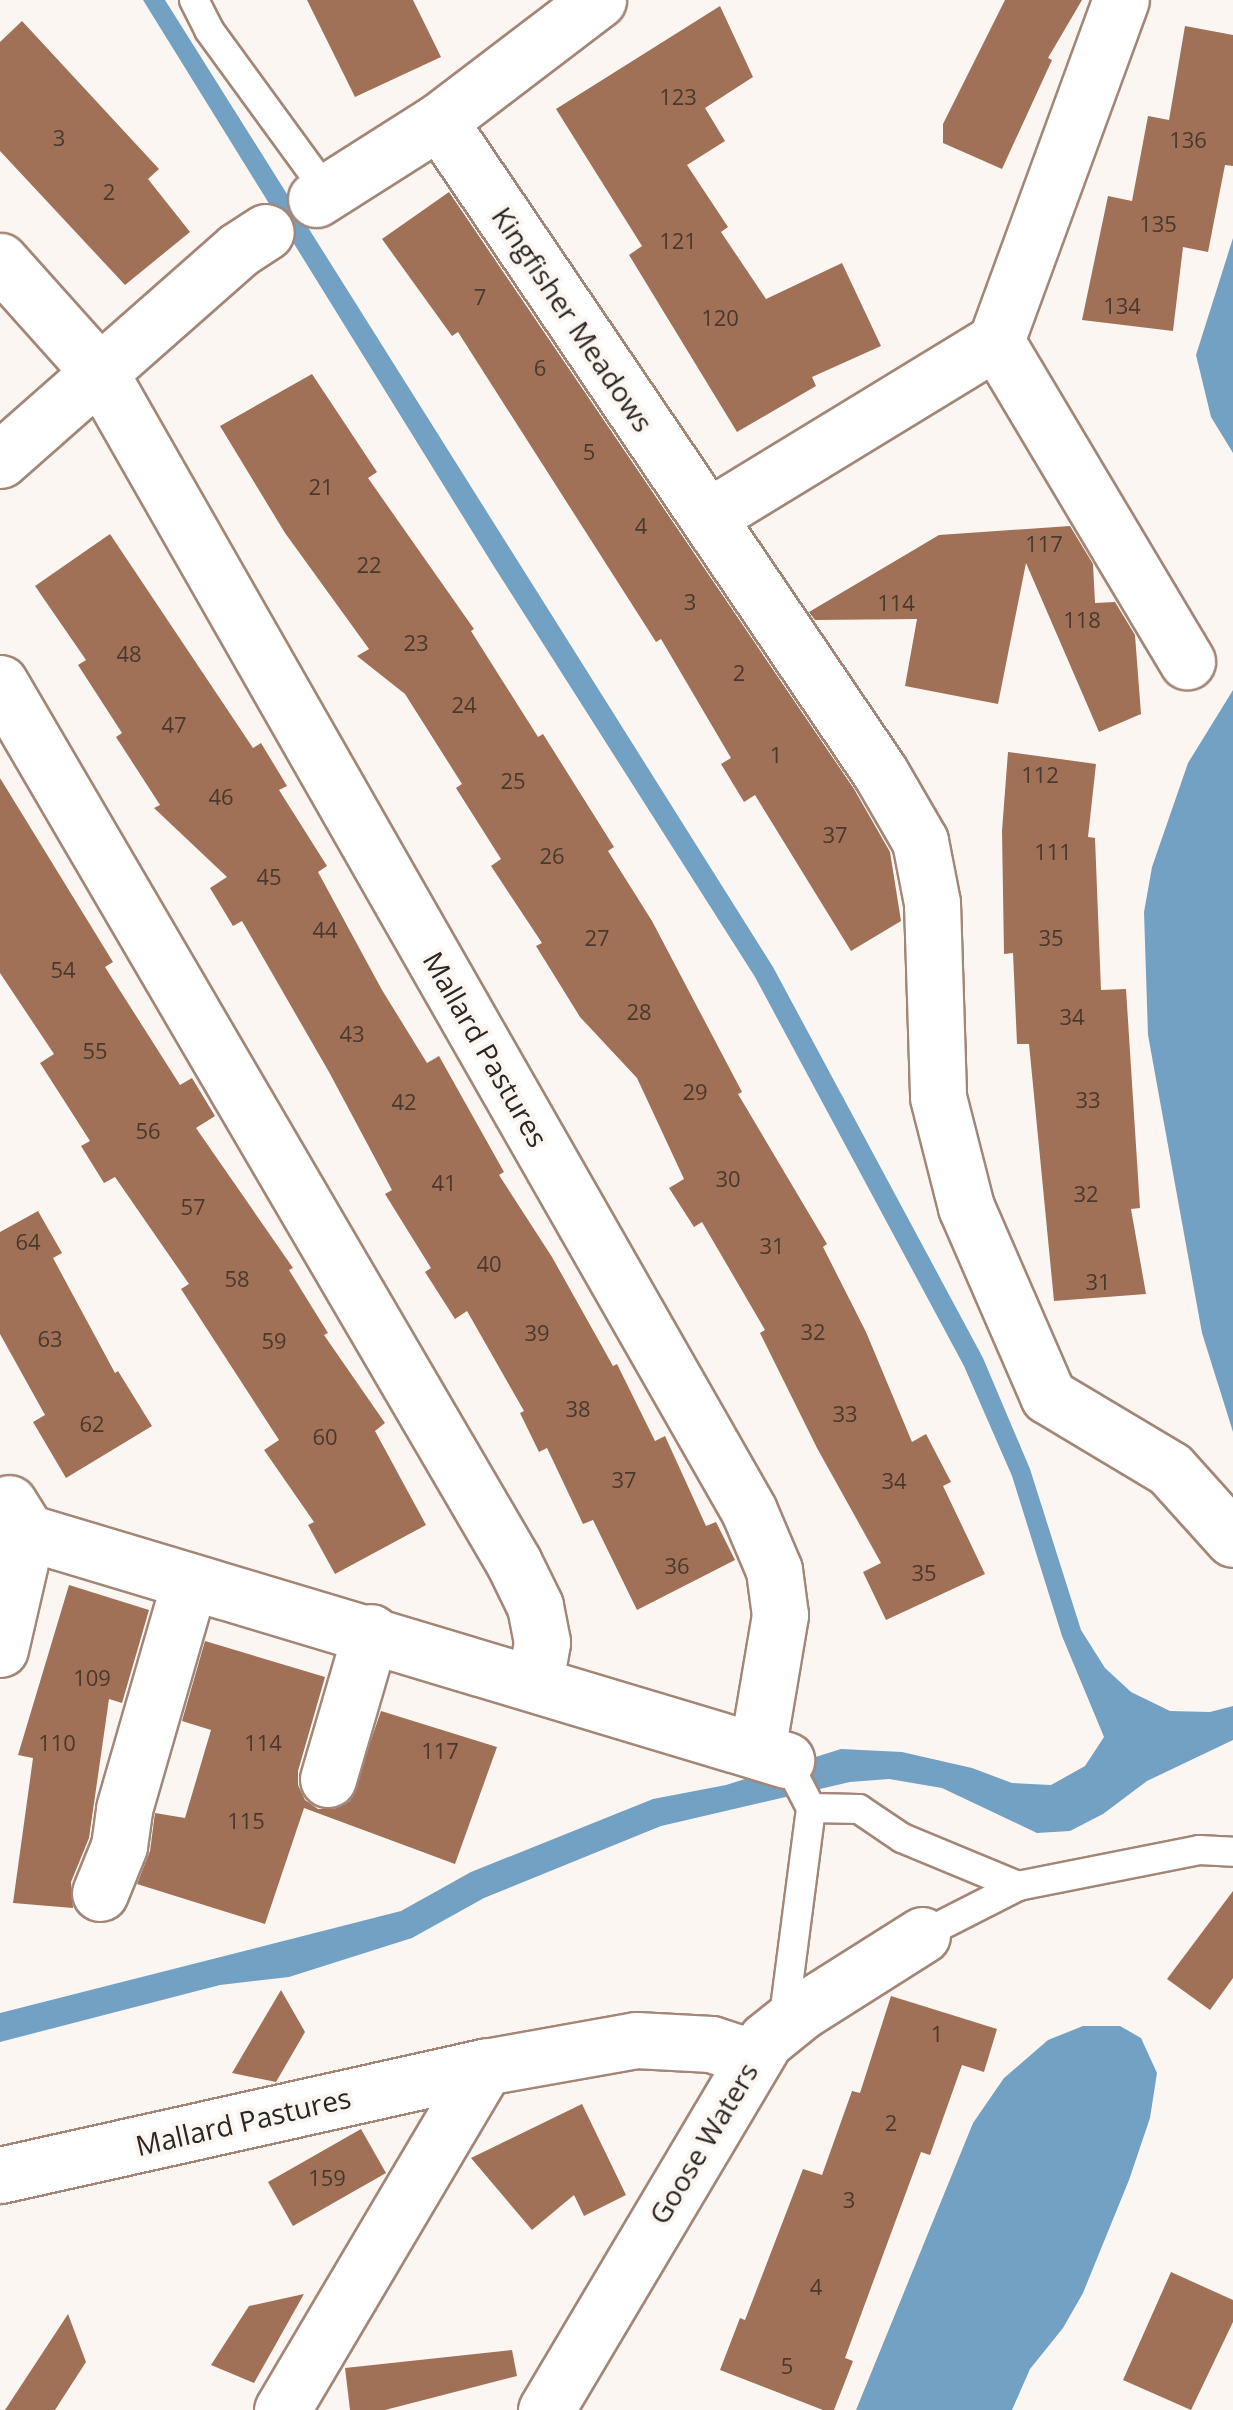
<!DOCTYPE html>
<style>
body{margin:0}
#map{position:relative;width:1233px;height:2410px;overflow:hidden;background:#fcf6f3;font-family:"Open Sans",sans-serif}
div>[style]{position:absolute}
.water>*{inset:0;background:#72a1c3}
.building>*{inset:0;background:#a07156}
.roads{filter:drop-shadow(2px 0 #a28778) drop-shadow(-2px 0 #a28778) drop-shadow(0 2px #a28778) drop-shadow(0 -2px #a28778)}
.lane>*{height:28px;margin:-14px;padding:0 14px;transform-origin:14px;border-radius:14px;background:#fff}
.street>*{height:55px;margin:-27.5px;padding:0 27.5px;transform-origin:27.5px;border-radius:27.5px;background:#fff}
span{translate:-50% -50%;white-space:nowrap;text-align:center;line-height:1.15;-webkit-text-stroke:8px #fcf6f3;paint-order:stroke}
.number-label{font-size:22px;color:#4b382d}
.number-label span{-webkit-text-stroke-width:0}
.street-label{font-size:28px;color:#2f251f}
</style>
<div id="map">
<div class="water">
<i style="clip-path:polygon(143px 0,165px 0,773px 967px,983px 1358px,1030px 1469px,1081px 1630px,1105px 1668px,1131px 1692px,1170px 1711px,1210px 1712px,1233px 1706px,1233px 1740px,1147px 1781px,1103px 1814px,1070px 1831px,1037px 1833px,942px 1788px,889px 1779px,850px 1782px,661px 1826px,484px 1898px,412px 1938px,289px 1977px,220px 1985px,0 2042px,0 2013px,401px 1911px,471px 1872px,653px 1799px,726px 1785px,841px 1749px,902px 1752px,972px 1768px,1012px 1783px,1051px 1785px,1085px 1766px,1104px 1737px,1062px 1636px,1012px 1476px,964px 1366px,755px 977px,493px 565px)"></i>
<i style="clip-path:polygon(1233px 238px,1233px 453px,1211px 417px,1196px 355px)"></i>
<i style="clip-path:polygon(1233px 690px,1233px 1432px,1202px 1333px,1148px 1035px,1144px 912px,1152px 867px,1188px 763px)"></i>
<i style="clip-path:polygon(1083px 2026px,1120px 2026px,1141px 2038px,1157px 2073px,1150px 2118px,1129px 2180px,1083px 2293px,1063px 2328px,1030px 2369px,1012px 2410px,856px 2410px,973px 2123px,1004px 2078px,1048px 2040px)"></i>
</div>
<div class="building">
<i style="clip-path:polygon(307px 0,413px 0,441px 57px,355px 97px)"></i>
<i style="clip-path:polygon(1005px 0,1082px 0,1048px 58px,1052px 60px,1002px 169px,943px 143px,943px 124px)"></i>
<i style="clip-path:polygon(720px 6px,753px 77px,705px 108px,725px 141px,687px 165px,728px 227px,721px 232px,766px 299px,842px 263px,881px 346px,812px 377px,816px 386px,737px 432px,629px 255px,642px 246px,556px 109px)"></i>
<i style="clip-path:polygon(22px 21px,159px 169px,148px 179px,190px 232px,125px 285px,0 151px,0 42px)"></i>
<i style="clip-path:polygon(1185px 26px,1233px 35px,1233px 166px,1225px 165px,1208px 252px,1183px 247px,1173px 331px,1082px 320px,1108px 196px,1132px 201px,1148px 116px,1169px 120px)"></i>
<i style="clip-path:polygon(449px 192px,854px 789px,890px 852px,901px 921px,851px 951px,755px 795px,744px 802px,721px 764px,731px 758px,661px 639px,656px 642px,458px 332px,452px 336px,382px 239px)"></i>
<i style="clip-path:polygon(312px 374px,377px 472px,368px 478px,474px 629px,471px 631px,538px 737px,543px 734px,614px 847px,608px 851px,652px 921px,742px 1092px,738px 1094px,827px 1244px,823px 1247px,866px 1332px,912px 1442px,926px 1434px,951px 1482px,943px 1486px,985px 1574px,886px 1620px,863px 1572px,881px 1563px,817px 1448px,760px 1333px,765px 1330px,702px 1222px,694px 1227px,669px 1188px,684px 1179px,637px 1078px,580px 1017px,536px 946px,542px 943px,491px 866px,501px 859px,456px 788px,462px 784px,405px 694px,357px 656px,369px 649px,285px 533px,220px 426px)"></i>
<i style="clip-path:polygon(1070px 526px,1093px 564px,1095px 603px,1115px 602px,1135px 635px,1141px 714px,1099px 732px,1026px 563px,998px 704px,905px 686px,917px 619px,815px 620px,809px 612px,939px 535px)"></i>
<i style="clip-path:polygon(110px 534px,253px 748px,261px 743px,287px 786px,279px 790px,327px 866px,318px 872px,382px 990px,427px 1063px,439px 1056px,504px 1172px,499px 1175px,552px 1257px,613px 1366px,617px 1364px,655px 1441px,665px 1436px,706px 1526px,716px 1522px,735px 1560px,637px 1610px,593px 1520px,583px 1524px,547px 1448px,539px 1452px,520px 1413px,524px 1411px,467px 1311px,455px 1319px,425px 1272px,431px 1268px,385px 1194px,392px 1190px,329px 1072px,242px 921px,233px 926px,210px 888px,227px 877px,154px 808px,160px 805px,116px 737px,122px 733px,78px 665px,86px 660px,35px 586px)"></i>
<i style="clip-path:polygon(1008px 752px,1096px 764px,1088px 837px,1095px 838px,1101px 990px,1126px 989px,1140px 1208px,1131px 1209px,1146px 1294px,1054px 1301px,1029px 1044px,1017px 1044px,1013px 953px,1004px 954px,1002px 831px)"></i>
<i style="clip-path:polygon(0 778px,113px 962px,105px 967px,180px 1085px,192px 1078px,215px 1116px,196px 1128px,293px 1268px,289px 1270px,328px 1333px,324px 1335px,385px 1423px,375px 1431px,426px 1525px,335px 1574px,308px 1525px,314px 1522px,264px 1450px,279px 1440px,181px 1289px,189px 1284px,115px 1177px,104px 1183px,81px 1146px,90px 1141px,40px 1063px,54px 1054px,0 973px)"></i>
<i style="clip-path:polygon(38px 1211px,62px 1253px,53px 1258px,115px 1373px,118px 1371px,152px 1426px,66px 1478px,33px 1422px,45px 1415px,0 1334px,0 1232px)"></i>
<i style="clip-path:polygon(69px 1585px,149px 1610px,122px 1703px,109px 1699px,89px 1838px,71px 1882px,73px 1908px,13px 1903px,33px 1758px,18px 1755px)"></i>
<i style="clip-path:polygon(205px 1641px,325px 1677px,298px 1771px,298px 1785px,305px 1800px,318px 1809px,334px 1809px,350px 1801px,381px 1711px,497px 1747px,455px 1864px,304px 1808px,265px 1924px,137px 1884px,150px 1851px,155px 1813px,185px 1818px,211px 1730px,182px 1721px)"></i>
<i style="clip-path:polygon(1233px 1891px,1233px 1978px,1210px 2010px,1167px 1979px)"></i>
<i style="clip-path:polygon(281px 1990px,305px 2032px,276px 2082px,232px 2073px)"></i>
<i style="clip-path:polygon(891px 1996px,997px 2029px,984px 2072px,962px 2065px,930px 2155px,921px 2152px,845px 2358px,853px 2361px,834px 2410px,823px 2410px,720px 2370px,740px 2318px,745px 2320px,803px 2169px,822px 2175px,852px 2091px,860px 2093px)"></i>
<i style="clip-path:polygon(582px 2104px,626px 2195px,584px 2216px,574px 2195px,532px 2230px,471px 2158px)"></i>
<i style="clip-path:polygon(361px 2129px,386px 2173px,293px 2226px,268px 2182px)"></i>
<i style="clip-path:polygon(1171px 2272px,1233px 2300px,1233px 2322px,1191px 2410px,1123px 2380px)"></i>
<i style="clip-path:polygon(304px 2294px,254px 2383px,211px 2365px,249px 2306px)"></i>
<i style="clip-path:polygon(68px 2314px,86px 2362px,55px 2410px,5px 2410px)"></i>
<i style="clip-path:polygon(512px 2350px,517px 2376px,385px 2410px,350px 2410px,345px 2368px)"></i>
</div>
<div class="roads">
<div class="lane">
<i style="left:194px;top:0;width:34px;rotate:63deg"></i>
<i style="left:209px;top:30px;width:202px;rotate:53.9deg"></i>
<i style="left:786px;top:1760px;width:54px;rotate:62.5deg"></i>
<i style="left:811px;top:1808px;width:48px;rotate:1.2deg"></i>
<i style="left:859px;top:1809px;width:52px;rotate:34deg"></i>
<i style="left:902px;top:1838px;width:126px;rotate:22.5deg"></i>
<i style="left:922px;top:1935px;width:108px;rotate:-27deg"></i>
<i style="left:1018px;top:1886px;width:185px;rotate:-11.2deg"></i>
<i style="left:1199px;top:1850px;width:34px;rotate:3deg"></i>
<i style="left:783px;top:2024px;width:218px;rotate:-82.6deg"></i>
</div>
<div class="street">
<i style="left:439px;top:121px;width:786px;rotate:55.89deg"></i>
<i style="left:880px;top:772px;width:80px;rotate:59.9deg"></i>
<i style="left:920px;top:841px;width:63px;rotate:79deg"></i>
<i style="left:932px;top:903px;width:194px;rotate:88.2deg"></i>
<i style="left:938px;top:1097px;width:114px;rotate:75.7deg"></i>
<i style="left:966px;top:1207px;width:206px;rotate:66.5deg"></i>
<i style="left:1048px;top:1396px;width:142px;rotate:30.9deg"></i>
<i style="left:1170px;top:1469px;width:94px;rotate:48deg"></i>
<i style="left:316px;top:199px;width:146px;rotate:-32.4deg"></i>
<i style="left:439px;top:121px;width:200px;rotate:-37.3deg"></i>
<i style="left:0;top:261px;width:150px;rotate:48.2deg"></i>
<i style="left:100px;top:373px;width:1310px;rotate:60.3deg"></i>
<i style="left:749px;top:1511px;width:64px;rotate:67deg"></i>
<i style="left:774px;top:1570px;width:45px;rotate:82.4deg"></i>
<i style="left:780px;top:1615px;width:138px;rotate:99.6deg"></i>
<i style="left:996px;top:341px;width:373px;rotate:59.2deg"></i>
<i style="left:0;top:460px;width:317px;rotate:-41.4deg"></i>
<i style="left:238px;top:250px;width:33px;rotate:-33deg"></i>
<i style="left:708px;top:517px;width:338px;rotate:-31.4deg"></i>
<i style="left:996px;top:341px;width:363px;rotate:-69.9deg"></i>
<i style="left:0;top:683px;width:1019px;rotate:59.71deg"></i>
<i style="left:514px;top:1563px;width:48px;rotate:64deg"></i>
<i style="left:535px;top:1606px;width:37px;rotate:79deg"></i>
<i style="left:542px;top:1642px;width:42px;rotate:99.7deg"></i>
<i style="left:0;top:1524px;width:821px;rotate:16.71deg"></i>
<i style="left:0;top:1649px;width:120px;rotate:-77deg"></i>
<i style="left:27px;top:1532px;width:34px;rotate:-122deg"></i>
<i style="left:328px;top:1779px;width:153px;rotate:-73.7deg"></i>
<i style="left:100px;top:1893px;width:51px;rotate:-68deg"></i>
<i style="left:119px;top:1846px;width:37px;rotate:-82deg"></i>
<i style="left:124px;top:1809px;width:237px;rotate:-73.9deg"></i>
<i style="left:0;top:2175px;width:497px;rotate:-12.6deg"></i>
<i style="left:485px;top:2067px;width:153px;rotate:-10.1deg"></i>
<i style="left:636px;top:2040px;width:75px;rotate:3.1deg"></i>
<i style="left:711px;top:2044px;width:45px;rotate:18deg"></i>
<i style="left:282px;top:2410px;width:399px;rotate:-59.4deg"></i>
<i style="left:546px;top:2410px;width:430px;rotate:-59.3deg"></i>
<i style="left:766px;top:2040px;width:46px;rotate:-38.9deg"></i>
<i style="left:802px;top:2011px;width:142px;rotate:-32.3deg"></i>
</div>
</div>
<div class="number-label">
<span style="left:678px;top:97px">123</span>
<span style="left:59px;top:138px">3</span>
<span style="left:1188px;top:140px">136</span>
<span style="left:109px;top:192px">2</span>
<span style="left:1158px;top:224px">135</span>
<span style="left:678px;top:241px">121</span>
<span style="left:480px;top:297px">7</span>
<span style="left:1122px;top:306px">134</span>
<span style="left:720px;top:318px">120</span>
<span style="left:540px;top:368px">6</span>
<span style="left:589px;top:452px">5</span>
<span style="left:321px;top:487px">21</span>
<span style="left:641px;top:526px">4</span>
<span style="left:1044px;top:544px">117</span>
<span style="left:369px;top:565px">22</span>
<span style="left:690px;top:602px">3</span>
<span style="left:896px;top:603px">114</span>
<span style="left:1082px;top:620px">118</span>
<span style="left:416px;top:643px">23</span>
<span style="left:129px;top:654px">48</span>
<span style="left:739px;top:673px">2</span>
<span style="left:464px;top:705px">24</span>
<span style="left:174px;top:725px">47</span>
<span style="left:776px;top:755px">1</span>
<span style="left:1040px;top:775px">112</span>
<span style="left:513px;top:781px">25</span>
<span style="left:221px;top:797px">46</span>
<span style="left:835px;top:835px">37</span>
<span style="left:1053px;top:852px">111</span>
<span style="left:552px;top:856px">26</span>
<span style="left:269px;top:877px">45</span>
<span style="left:325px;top:930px">44</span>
<span style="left:597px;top:938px">27</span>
<span style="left:1051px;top:938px">35</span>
<span style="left:63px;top:970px">54</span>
<span style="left:639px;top:1012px">28</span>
<span style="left:1072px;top:1017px">34</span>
<span style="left:352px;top:1034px">43</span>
<span style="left:95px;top:1051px">55</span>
<span style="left:695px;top:1092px">29</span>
<span style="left:1088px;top:1100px">33</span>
<span style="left:404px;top:1102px">42</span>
<span style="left:148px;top:1131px">56</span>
<span style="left:728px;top:1179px">30</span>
<span style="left:444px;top:1183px">41</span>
<span style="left:1086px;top:1194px">32</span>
<span style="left:193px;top:1207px">57</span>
<span style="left:28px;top:1242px">64</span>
<span style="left:772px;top:1246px">31</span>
<span style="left:489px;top:1264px">40</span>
<span style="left:237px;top:1279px">58</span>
<span style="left:1098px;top:1282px">31</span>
<span style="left:813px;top:1332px">32</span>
<span style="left:537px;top:1333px">39</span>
<span style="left:50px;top:1339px">63</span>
<span style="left:274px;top:1341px">59</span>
<span style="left:578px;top:1409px">38</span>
<span style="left:845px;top:1414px">33</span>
<span style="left:92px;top:1424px">62</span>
<span style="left:325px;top:1437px">60</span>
<span style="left:624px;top:1480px">37</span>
<span style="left:894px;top:1481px">34</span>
<span style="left:677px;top:1566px">36</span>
<span style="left:924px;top:1573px">35</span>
<span style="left:92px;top:1678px">109</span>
<span style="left:57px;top:1743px">110</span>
<span style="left:263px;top:1743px">114</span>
<span style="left:440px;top:1751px">117</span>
<span style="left:246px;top:1821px">115</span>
<span style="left:937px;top:2034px">1</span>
<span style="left:891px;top:2123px">2</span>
<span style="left:327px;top:2178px">159</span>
<span style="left:849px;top:2200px">3</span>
<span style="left:816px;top:2287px">4</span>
<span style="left:787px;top:2366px">5</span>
</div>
<div class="street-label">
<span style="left:573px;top:319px;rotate:56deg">Kingfisher Meadows</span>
<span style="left:486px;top:1049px;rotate:60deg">Mallard Pastures</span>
<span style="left:243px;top:2121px;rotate:-13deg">Mallard Pastures</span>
<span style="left:703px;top:2143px;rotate:-59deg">Goose Waters</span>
</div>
</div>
